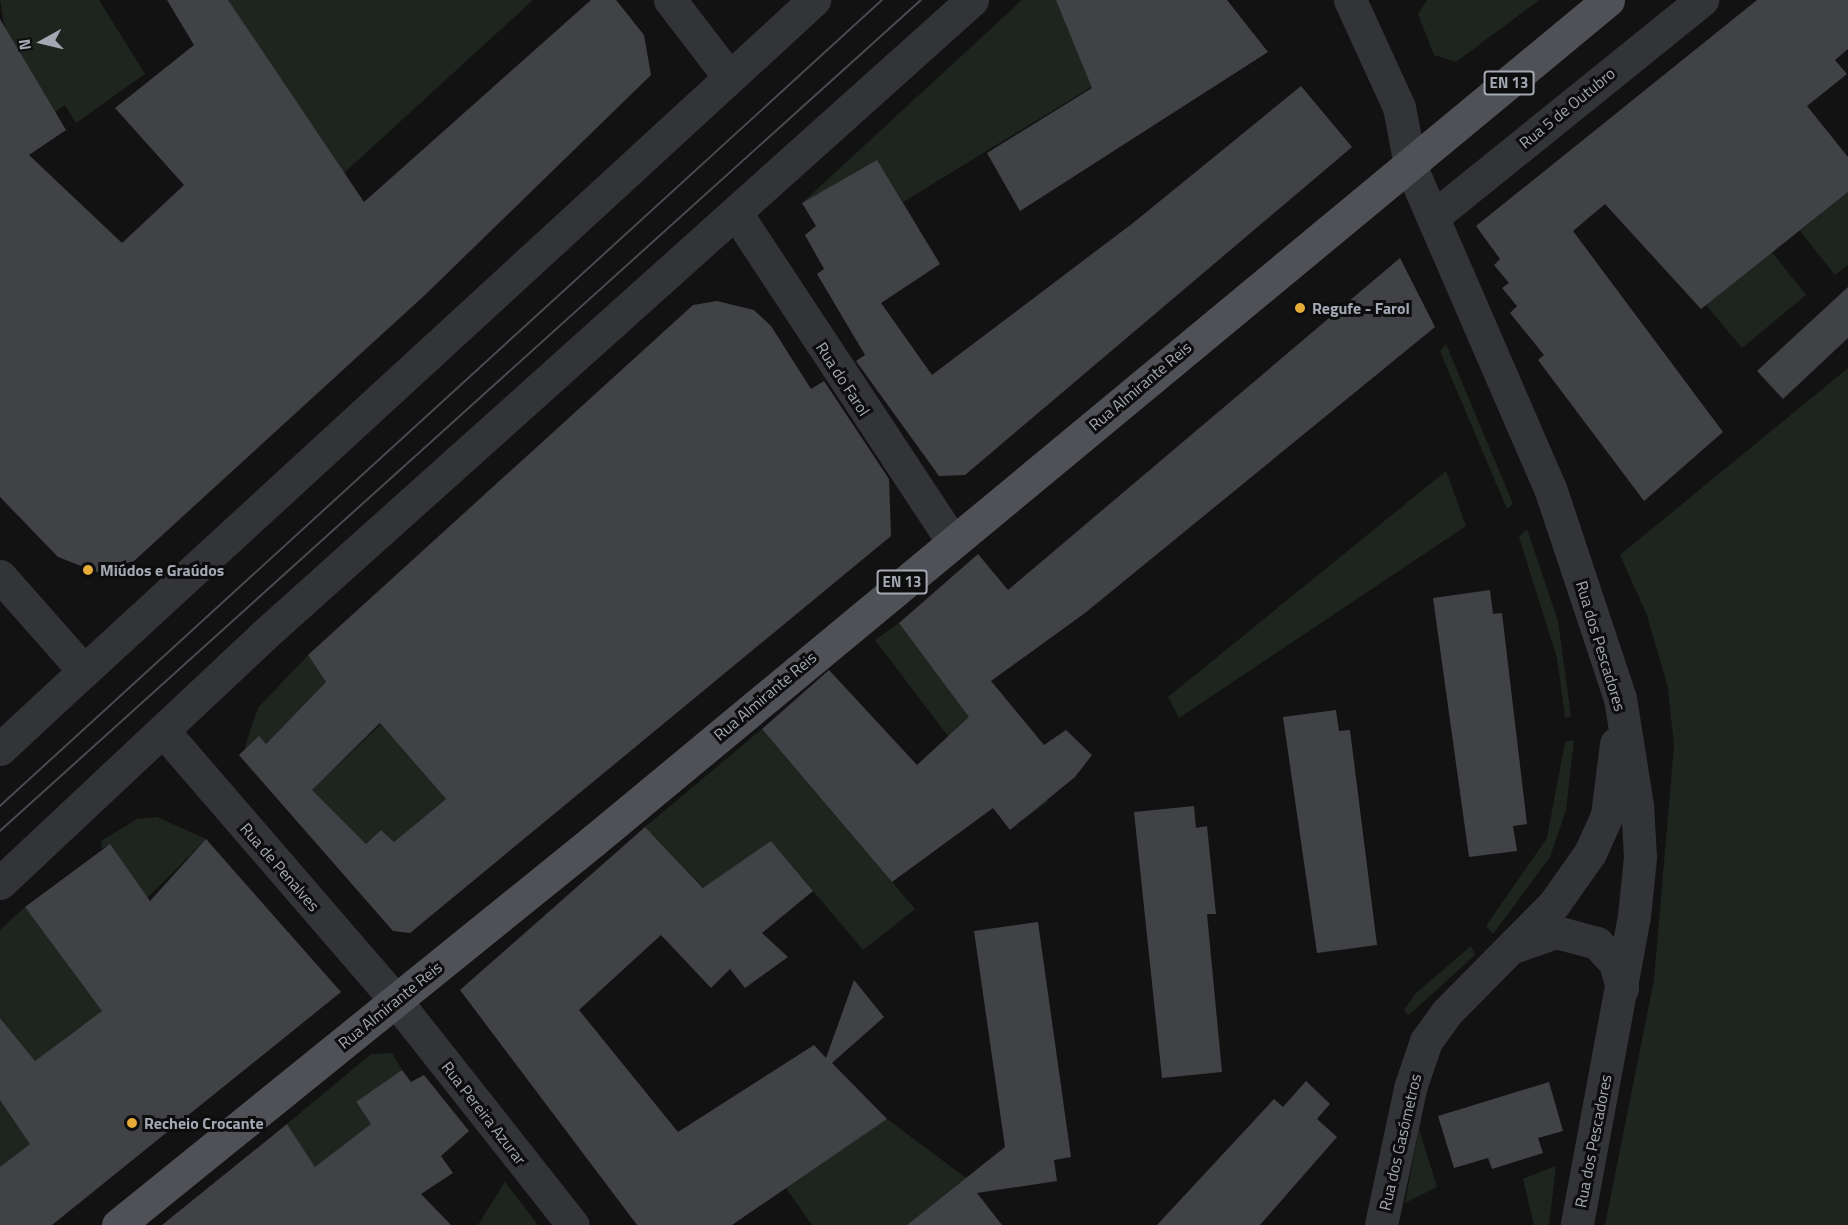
<!DOCTYPE html>
<meta charset="utf-8">
<style>
body{margin:0}
#map{position:relative;width:1848px;height:1225px;overflow:hidden;background:#121213;font-family:"Titillium Web",sans-serif}
div>[style]{position:absolute}
.green>*{inset:0;background:#1e251f}
.building>*{inset:0;background:#414246}
.minor>*{height:33px;margin:-16.5px;padding:0 16.5px;transform-origin:16.5px;border-radius:16.5px;background:#333438}
.tertiary>*{height:33px;margin:-16.5px;padding:0 16.5px;transform-origin:16.5px;border-radius:16.5px;background:#333438}
.primary>*{height:33px;margin:-16.5px;padding:0 16.5px;transform-origin:16.5px;border-radius:16.5px;background:#4f5156}
.tram>*{height:1.5px;margin:-0.75px;padding:0 0.75px;transform-origin:0.75px;border-radius:0.75px;background:#4a4b51}
.dots>*{width:16px;height:16px;translate:-50% -50%;box-sizing:border-box;border:3px solid #0d0d0e;border-radius:50%}
span{translate:-50% -50%;white-space:nowrap;text-align:center;line-height:1.15;-webkit-text-stroke:6px #0d0d0e;paint-order:stroke}
.shield-label span{padding:2px 4px;background:#0d0d0e;border:2px solid;border-radius:4px;-webkit-text-stroke-width:0}
.shield-label{font-size:15px;color:#a4a8b3;font-weight:700}
.street-label{font-size:16px;color:#a4a8b3}
.poi-label{font-size:16px;color:#a4a8b3;font-weight:700}
.left{translate:0 -50%;text-align:left}
.north{position:absolute;left:12px;top:12px;width:60px;height:60px;-webkit-text-stroke:4px #0d0d0e;paint-order:stroke;rotate:262deg;font-size:16px;font-weight:700;line-height:24px;text-align:center;color:#a4a8b3}
.north::after{content:'';display:block;margin:auto;width:21px;height:27px;background:#a4a8b3;clip-path:polygon(50% 0,100% 100%,50% 72%,0 100%)}
</style>
<div id="map">
<div class="green">
<i style="clip-path:polygon(0 0,99px 0,145px 74px,76px 123px,65px 105px,23px 134px)"></i>
<i style="clip-path:polygon(218px 0,533px 0,344px 173px)"></i>
<i style="clip-path:polygon(1022px 0,1056px 0,1126px 66px,903px 202px,877px 161px,802px 203px)"></i>
<i style="clip-path:polygon(1427px 0,1539px 0,1456px 62px,1434px 55px,1418px 14px)"></i>
<i style="clip-path:polygon(1848px 192px,1848px 265px,1835px 275px,1800px 231px)"></i>
<i style="clip-path:polygon(1771px 251px,1806px 295px,1742px 348px,1706px 305px)"></i>
<i style="clip-path:polygon(1446px 344px,1513px 504px,1507px 509px,1440px 351px)"></i>
<i style="clip-path:polygon(1848px 368px,1848px 1225px,1605px 1225px,1654px 980px,1674px 746px,1668px 688px,1647px 615px,1620px 555px)"></i>
<i style="clip-path:polygon(1446px 471px,1466px 526px,1179px 718px,1168px 697px)"></i>
<i style="clip-path:polygon(1527px 529px,1558px 621px,1571px 717px,1565px 717px,1557px 658px,1519px 537px)"></i>
<i style="clip-path:polygon(899px 623px,1048px 801px,1023px 820px,948px 736px,875px 640px)"></i>
<i style="clip-path:polygon(308px 655px,319px 671px,326px 665px,331px 677px,247px 763px,245px 746px,258px 708px)"></i>
<i style="clip-path:polygon(381px 724px,446px 799px,394px 842px,381px 830px,366px 844px,322px 800px,297px 820px,308px 774px,317px 785px)"></i>
<i style="clip-path:polygon(762px 729px,915px 909px,863px 950px,771px 841px,709px 893px,645px 827px)"></i>
<i style="clip-path:polygon(1574px 740px,1566px 810px,1550px 857px,1493px 934px,1486px 926px,1547px 838px,1565px 742px)"></i>
<i style="clip-path:polygon(157px 817px,206px 839px,147px 898px,110px 845px,102px 848px,101px 841px,137px 819px)"></i>
<i style="clip-path:polygon(25px 907px,123px 1039px,103px 1057px,82px 1025px,45px 1054px,66px 1079px,15px 1120px,30px 1144px,0 1167px,0 1100px,42px 1070px,0 1018px,0 930px)"></i>
<i style="clip-path:polygon(1471px 946px,1475px 955px,1409px 1015px,1404px 1010px,1416px 993px)"></i>
<i style="clip-path:polygon(392px 1053px,402px 1070px,356px 1103px,421px 1194px,315px 1167px,287px 1124px,371px 1054px)"></i>
<i style="clip-path:polygon(887px 1119px,966px 1178px,907px 1225px,812px 1225px,786px 1188px)"></i>
<i style="clip-path:polygon(1419px 1129px,1437px 1187px,1405px 1203px)"></i>
<i style="clip-path:polygon(1556px 1166px,1549px 1225px,1534px 1225px,1523px 1179px)"></i>
<i style="clip-path:polygon(505px 1182px,538px 1225px,478px 1225px)"></i>
</div>
<div class="building">
<i style="clip-path:polygon(167px 0,228px 0,364px 202px,591px 0,616px 0,644px 35px,651px 75px,426px 294px,134px 561px,97px 572px,58px 557px,0 497px,0 19px,66px 130px,29px 155px,122px 243px,184px 185px,115px 108px,194px 45px)"></i>
<i style="clip-path:polygon(1056px 0,1227px 0,1268px 52px,1020px 211px,987px 153px,1092px 88px)"></i>
<i style="clip-path:polygon(1757px 0,1848px 0,1848px 49px,1835px 60px,1847px 74px,1807px 106px,1848px 157px,1848px 192px,1701px 309px,1605px 204px,1573px 231px,1723px 432px,1644px 501px,1538px 360px,1544px 355px,1510px 313px,1517px 306px,1502px 288px,1509px 283px,1494px 265px,1500px 259px,1476px 226px)"></i>
<i style="clip-path:polygon(1301px 86px,1352px 147px,965px 475px,939px 476px,856px 361px,865px 355px,817px 274px,824px 269px,805px 235px,816px 226px,802px 203px,877px 160px,940px 264px,881px 303px,932px 375px,1133px 223px)"></i>
<i style="clip-path:polygon(1400px 258px,1435px 327px,1085px 613px,991px 681px,1044px 745px,1066px 730px,1092px 755px,1075px 777px,1010px 830px,993px 808px,892px 882px,762px 729px,829px 670px,917px 765px,969px 717px,899px 623px,978px 554px,1008px 590px)"></i>
<i style="clip-path:polygon(1848px 287px,1848px 338px,1783px 399px,1757px 371px)"></i>
<i style="clip-path:polygon(evenodd,717px 301px,754px 310px,771px 326px,811px 389px,824px 381px,889px 479px,891px 536px,410px 933px,393px 931px,239px 755px,259px 736px,266px 744px,326px 682px,308px 655px,693px 305px,717px 301px,380px 723px,446px 799px,394px 842px,381px 830px,366px 844px,312px 790px,380px 723px)"></i>
<i style="clip-path:polygon(1490px 590px,1493px 614px,1502px 613px,1527px 824px,1513px 826px,1517px 851px,1469px 857px,1433px 598px)"></i>
<i style="clip-path:polygon(1336px 710px,1339px 731px,1350px 730px,1377px 945px,1317px 953px,1283px 717px)"></i>
<i style="clip-path:polygon(1194px 806px,1196px 828px,1207px 826px,1216px 914px,1207px 914px,1222px 1072px,1162px 1078px,1134px 812px)"></i>
<i style="clip-path:polygon(645px 827px,703px 888px,771px 841px,813px 891px,762px 933px,788px 957px,745px 988px,730px 969px,711px 988px,661px 935px,579px 1010px,678px 1132px,814px 1045px,826px 1058px,854px 980px,884px 1017px,832px 1063px,887px 1119px,732px 1225px,637px 1225px,460px 990px)"></i>
<i style="clip-path:polygon(206px 839px,341px 992px,52px 1225px,0 1225px,0 1167px,30px 1144px,0 1100px,0 1018px,35px 1061px,102px 1011px,25px 907px,110px 844px,150px 901px)"></i>
<i style="clip-path:polygon(1038px 922px,1071px 1157px,1054px 1160px,1057px 1181px,977px 1193px,1002px 1225px,907px 1225px,1005px 1147px,974px 931px)"></i>
<i style="clip-path:polygon(402px 1070px,411px 1082px,424px 1075px,469px 1131px,441px 1156px,453px 1173px,421px 1194px,451px 1225px,162px 1225px,287px 1124px,315px 1167px,371px 1124px,356px 1102px)"></i>
<i style="clip-path:polygon(1306px 1081px,1330px 1104px,1317px 1119px,1337px 1137px,1260px 1225px,1157px 1225px,1274px 1099px,1283px 1107px)"></i>
<i style="clip-path:polygon(1549px 1082px,1563px 1131px,1538px 1138px,1543px 1153px,1492px 1169px,1488px 1158px,1454px 1168px,1438px 1116px)"></i>
</div>
<div class="minor">
<i style="left:670px;top:0;width:97px;rotate:52.5deg"></i>
<i style="left:1410px;top:165px;width:352px;rotate:66.6deg"></i>
<i style="left:1550px;top:488px;width:221px;rotate:71.6deg"></i>
<i style="left:1620px;top:698px;width:108px;rotate:81deg"></i>
<i style="left:1637px;top:805px;width:52px;rotate:86.7deg"></i>
<i style="left:1640px;top:857px;width:59px;rotate:95.8deg"></i>
<i style="left:1634px;top:916px;width:314px;rotate:100.5deg"></i>
<i style="left:736px;top:213px;width:394px;rotate:56.6deg"></i>
<i style="left:1433px;top:217px;width:346px;rotate:-38.9deg"></i>
<i style="left:165px;top:733px;width:354px;rotate:49.2deg"></i>
<i style="left:396px;top:1001px;width:285px;rotate:51.7deg"></i>
<i style="left:0;top:749px;width:115px;rotate:-42.9deg"></i>
<i style="left:0;top:883px;width:362px;rotate:-43.2deg"></i>
<i style="left:264px;top:635px;width:951px;rotate:-41.89deg"></i>
<i style="left:1516px;top:946px;width:42px;rotate:-19.3deg"></i>
<i style="left:1556px;top:932px;width:42px;rotate:15deg"></i>
<i style="left:1597px;top:943px;width:27px;rotate:48deg"></i>
<i style="left:1615px;top:963px;width:26px;rotate:74deg"></i>
<i style="left:1381px;top:1225px;width:140px;rotate:-78deg"></i>
<i style="left:1410px;top:1088px;width:50px;rotate:-71.2deg"></i>
<i style="left:1426px;top:1041px;width:34px;rotate:-54deg"></i>
<i style="left:1446px;top:1013px;width:153px;rotate:-45.3deg"></i>
<i style="left:1554px;top:904px;width:62px;rotate:-54.8deg"></i>
<i style="left:1590px;top:853px;width:42px;rotate:-65.9deg"></i>
<i style="left:1607px;top:815px;width:72px;rotate:-82.8deg"></i>
</div>
<div class="tertiary">
<i style="left:1350px;top:0;width:118px;rotate:65.4deg"></i>
<i style="left:1399px;top:107px;width:59px;rotate:79.3deg"></i>
<i style="left:0;top:576px;width:127px;rotate:48.5deg"></i>
<i style="left:84px;top:671px;width:992px;rotate:-42.59deg"></i>
</div>
<div class="primary">
<i style="left:118px;top:1225px;width:611px;rotate:-38.95deg"></i>
<i style="left:593px;top:841px;width:1318px;rotate:-39.64deg"></i>
</div>
<div class="tram">
<i style="left:0;top:806px;width:1195px;rotate:-42.42deg"></i>
<i style="left:0;top:831px;width:1240px;rotate:-42.06deg"></i>
</div>
<div class="dots">
<i style="left:1300px;top:308px;background:#e5ac37"></i>
<i style="left:88px;top:570px;background:#e5ac37"></i>
<i style="left:132px;top:1123px;background:#e5ac37"></i>
</div>
<div class="shield-label">
<span style="left:1509px;top:83px">EN 13</span>
<span style="left:902px;top:582px">EN 13</span>
</div>
<div class="street-label">
<span style="left:1567px;top:108px;rotate:-39deg">Rua 5 de Outubro</span>
<span style="left:843px;top:379px;rotate:57deg">Rua do Farol</span>
<span style="left:1140px;top:386px;rotate:-40deg">Rua Almirante Reis</span>
<span style="left:1601px;top:646px;rotate:73deg">Rua dos Pescadores</span>
<span style="left:765px;top:696px;rotate:-40deg">Rua Almirante Reis</span>
<span style="left:280px;top:867px;rotate:49deg">Rua de Penalves</span>
<span style="left:390px;top:1005px;rotate:-39deg">Rua Almirante Reis</span>
<span style="left:484px;top:1113px;rotate:52deg">Rua Pereira Azurar</span>
<span style="left:1593px;top:1141px;rotate:-79deg">Rua dos Pescadores</span>
<span style="left:1400px;top:1142px;rotate:-77deg">Rua dos Gasómetros</span>
</div>
<div class="poi-label">
<span class="left" style="left:1312px;top:308px">Regufe - Farol</span>
<span class="left" style="left:100px;top:570px">Miúdos e Graúdos</span>
<span class="left" style="left:144px;top:1123px">Recheio Crocante</span>
</div>
<div class="north">N</div>
</div>
